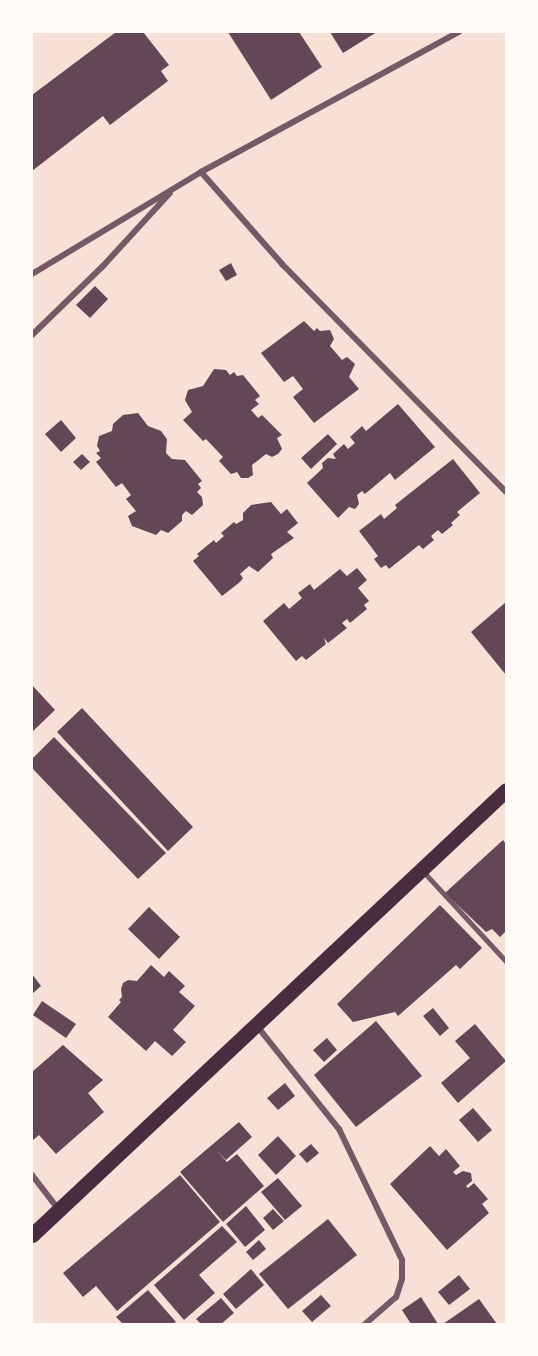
<!DOCTYPE html>
<style>
body{margin:0}
#map{position:relative;width:538px;height:1356px;overflow:hidden;background:#f7e1d7;font-family:Lato,sans-serif}
div>[style]{position:absolute}
.building>*{inset:0;background:#644757}
.service>*{height:4.5px;margin:-2.25px;padding:0 2.25px;transform-origin:2.25px;border-radius:2.25px;background:#755966}
.minor>*{height:6px;margin:-3px;padding:0 3px;transform-origin:3px;border-radius:3px;background:#755966}
.primary>*{height:15px;margin:-7.5px;padding:0 7.5px;transform-origin:7.5px;border-radius:7.5px;background:#4a2c40}
span{translate:-50% -50%;white-space:nowrap;text-align:center;line-height:1.15;-webkit-text-stroke:5px #fffaf5;paint-order:stroke}
.frame{position:absolute;inset:0;border:33px solid #fffaf5;pointer-events:none}
</style>
<div id="map">
<div class="building">
<i style="clip-path:polygon(116px 32px,143px 32px,169px 65px,161px 71px,168px 81px,110px 125px,103px 116px,32px 171px,32px 95px)"></i>
<i style="clip-path:polygon(228px 32px,299px 32px,322px 67px,271px 100px)"></i>
<i style="clip-path:polygon(330px 32px,377px 32px,343px 53px)"></i>
<i style="clip-path:polygon(231px 263px,237px 275px,226px 281px,219px 270px)"></i>
<i style="clip-path:polygon(95px 286px,108px 299px,90px 318px,76px 305px)"></i>
<i style="clip-path:polygon(304px 321px,314px 331px,317px 328px,320px 331px,330px 330px,334px 339px,330px 346px,342px 360px,347px 357px,355px 364px,349px 377px,359px 389px,314px 423px,293px 397px,303px 389px,293px 376px,284px 382px,261px 353px)"></i>
<i style="clip-path:polygon(214px 369px,226px 370px,230px 375px,234px 372px,237px 376px,243px 375px,260px 396px,255px 400px,259px 404px,251px 410px,258px 418px,262px 415px,282px 435px,277px 438px,282px 449px,278px 454px,272px 457px,266px 454px,252px 465px,253px 475px,248px 478px,241px 478px,237px 472px,231px 474px,219px 461px,223px 457px,206px 439px,203px 441px,183px 420px,192px 412px,185px 400px,188px 390px,203px 386px)"></i>
<i style="clip-path:polygon(398px 404px,435px 447px,395px 480px,390px 473px,365px 494px,362px 491px,357px 495px,359px 504px,355px 509px,349px 507px,338px 518px,307px 483px,323px 468px,322px 463px,328px 458px,336px 459px,333px 454px,344px 444px,348px 449px,355px 443px,350px 437px,362px 426px,366px 431px)"></i>
<i style="clip-path:polygon(138px 413px,148px 426px,161px 431px,167px 439px,166px 453px,172px 459px,185px 460px,202px 481px,198px 484px,201px 488px,197px 492px,202px 497px,203px 505px,192px 515px,186px 511px,182px 515px,182px 521px,168px 533px,161px 530px,156px 535px,132px 526px,128px 516px,136px 511px,126px 499px,131px 495px,122px 483px,116px 487px,96px 462px,101px 458px,96px 453px,100px 451px,97px 446px,99px 436px,112px 431px,113px 424px,123px 415px)"></i>
<i style="clip-path:polygon(61px 420px,76px 438px,61px 452px,45px 434px)"></i>
<i style="clip-path:polygon(328px 434px,337px 444px,311px 469px,301px 458px)"></i>
<i style="clip-path:polygon(82px 454px,90px 462px,81px 470px,73px 462px)"></i>
<i style="clip-path:polygon(453px 459px,480px 493px,457px 512px,460px 515px,451px 523px,453px 525px,442px 534px,438px 530px,431px 536px,434px 540px,423px 549px,419px 545px,389px 569px,386px 565px,381px 568px,374px 559px,378px 556px,359px 531px,381px 514px,384px 519px,397px 508px,395px 505px)"></i>
<i style="clip-path:polygon(271px 502px,281px 514px,287px 509px,298px 523px,287px 532px,294px 538px,271px 554px,273px 558px,258px 572px,249px 566px,240px 574px,243px 578px,240px 582px,222px 596px,193px 561px,199px 556px,197px 554px,214px 540px,216px 543px,224px 536px,221px 533px,234px 522px,236px 524px,243px 520px,243px 513px,251px 505px)"></i>
<i style="clip-path:polygon(357px 568px,367px 580px,358px 588px,369px 601px,364px 605px,367px 609px,350px 623px,347px 619px,342px 623px,347px 628px,328px 643px,324px 638px,326px 644px,306px 660px,302px 656px,296px 661px,263px 621px,284px 603px,289px 609px,302px 598px,298px 593px,310px 584px,314px 590px,340px 569px,347px 576px)"></i>
<i style="clip-path:polygon(506px 602px,506px 675px,471px 632px)"></i>
<i style="clip-path:polygon(32px 685px,55px 710px,32px 732px)"></i>
<i style="clip-path:polygon(82px 708px,193px 827px,168px 851px,57px 732px)"></i>
<i style="clip-path:polygon(54px 737px,166px 853px,138px 879px,32px 768px,32px 759px)"></i>
<i style="clip-path:polygon(503px 840px,506px 844px,506px 931px,500px 937px,492px 929px,486px 932px,445px 893px)"></i>
<i style="clip-path:polygon(440px 905px,482px 948px,460px 969px,456px 965px,398px 1016px,395px 1012px,353px 1022px,337px 1004px)"></i>
<i style="clip-path:polygon(149px 907px,180px 937px,159px 959px,128px 929px)"></i>
<i style="clip-path:polygon(151px 965px,164px 977px,169px 971px,185px 986px,179px 992px,195px 1006px,173px 1030px,186px 1042px,172px 1056px,155px 1041px,146px 1051px,108px 1017px,121px 1002px,119px 1000px,122px 997px,121px 989px,123px 983px,128px 980px,137px 981px)"></i>
<i style="clip-path:polygon(32px 974px,41px 986px,32px 994px)"></i>
<i style="clip-path:polygon(42px 1001px,76px 1024px,66px 1038px,33px 1015px)"></i>
<i style="clip-path:polygon(433px 1008px,449px 1028px,440px 1036px,423px 1016px)"></i>
<i style="clip-path:polygon(376px 1021px,422px 1076px,356px 1127px,314px 1075px)"></i>
<i style="clip-path:polygon(475px 1024px,506px 1061px,458px 1103px,441px 1083px,470px 1058px,455px 1041px)"></i>
<i style="clip-path:polygon(327px 1038px,337px 1050px,324px 1062px,313px 1050px)"></i>
<i style="clip-path:polygon(63px 1045px,103px 1080px,88px 1093px,104px 1112px,56px 1154px,39px 1135px,32px 1141px,32px 1072px)"></i>
<i style="clip-path:polygon(285px 1083px,295px 1096px,278px 1110px,267px 1098px)"></i>
<i style="clip-path:polygon(473px 1108px,492px 1130px,478px 1142px,459px 1120px)"></i>
<i style="clip-path:polygon(239px 1122px,252px 1137px,226px 1160px,216px 1150px,227px 1162px,237px 1154px,264px 1186px,223px 1222px,180px 1172px)"></i>
<i style="clip-path:polygon(278px 1136px,296px 1156px,276px 1175px,258px 1155px)"></i>
<i style="clip-path:polygon(311px 1144px,319px 1153px,307px 1163px,299px 1154px)"></i>
<i style="clip-path:polygon(430px 1146px,439px 1156px,446px 1149px,460px 1166px,453px 1172px,456px 1175px,463px 1171px,471px 1173px,472px 1181px,466px 1186px,468px 1188px,474px 1183px,488px 1199px,482px 1204px,489px 1213px,447px 1250px,390px 1184px)"></i>
<i style="clip-path:polygon(180px 1175px,220px 1222px,117px 1311px,96px 1286px,83px 1297px,63px 1273px)"></i>
<i style="clip-path:polygon(278px 1178px,302px 1206px,285px 1220px,261px 1192px)"></i>
<i style="clip-path:polygon(246px 1206px,265px 1230px,245px 1247px,226px 1224px)"></i>
<i style="clip-path:polygon(273px 1209px,284px 1221px,273px 1230px,263px 1218px)"></i>
<i style="clip-path:polygon(328px 1219px,357px 1255px,288px 1309px,259px 1274px)"></i>
<i style="clip-path:polygon(222px 1226px,237px 1242px,199px 1275px,215px 1293px,184px 1320px,154px 1285px)"></i>
<i style="clip-path:polygon(259px 1240px,266px 1249px,253px 1260px,246px 1252px)"></i>
<i style="clip-path:polygon(251px 1269px,264px 1285px,236px 1309px,223px 1294px)"></i>
<i style="clip-path:polygon(459px 1275px,470px 1289px,449px 1305px,438px 1292px)"></i>
<i style="clip-path:polygon(148px 1290px,176px 1322px,172px 1324px,123px 1324px,116px 1317px)"></i>
<i style="clip-path:polygon(321px 1295px,331px 1306px,312px 1322px,302px 1311px)"></i>
<i style="clip-path:polygon(421px 1297px,438px 1324px,411px 1324px,402px 1310px)"></i>
<i style="clip-path:polygon(221px 1298px,234px 1313px,221px 1324px,201px 1324px,196px 1319px)"></i>
<i style="clip-path:polygon(479px 1299px,497px 1324px,443px 1324px)"></i>
</div>
<div class="service">
<i style="left:423px;top:871px;width:122px;rotate:47.3deg"></i>
</div>
<div class="minor">
<i style="left:201px;top:172px;width:123px;rotate:48.6deg"></i>
<i style="left:282px;top:264px;width:320px;rotate:45.5deg"></i>
<i style="left:32px;top:274px;width:197px;rotate:-31.1deg"></i>
<i style="left:201px;top:172px;width:294px;rotate:-28.5deg"></i>
<i style="left:32px;top:335px;width:99px;rotate:-44.2deg"></i>
<i style="left:103px;top:266px;width:99px;rotate:-47.5deg"></i>
<i style="left:257px;top:1026px;width:132px;rotate:51.5deg"></i>
<i style="left:339px;top:1129px;width:145px;rotate:64.3deg"></i>
<i style="left:402px;top:1260px;width:19px;rotate:90deg"></i>
<i style="left:402px;top:1279px;width:19px;rotate:108deg"></i>
<i style="left:396px;top:1297px;width:41px;rotate:138.9deg"></i>
<i style="left:32px;top:1175px;width:44px;rotate:52.4deg"></i>
</div>
<div class="primary">
<i style="left:32px;top:1235px;width:650px;rotate:-43.19deg"></i>
</div>
<div class="frame"></div>
</div>
